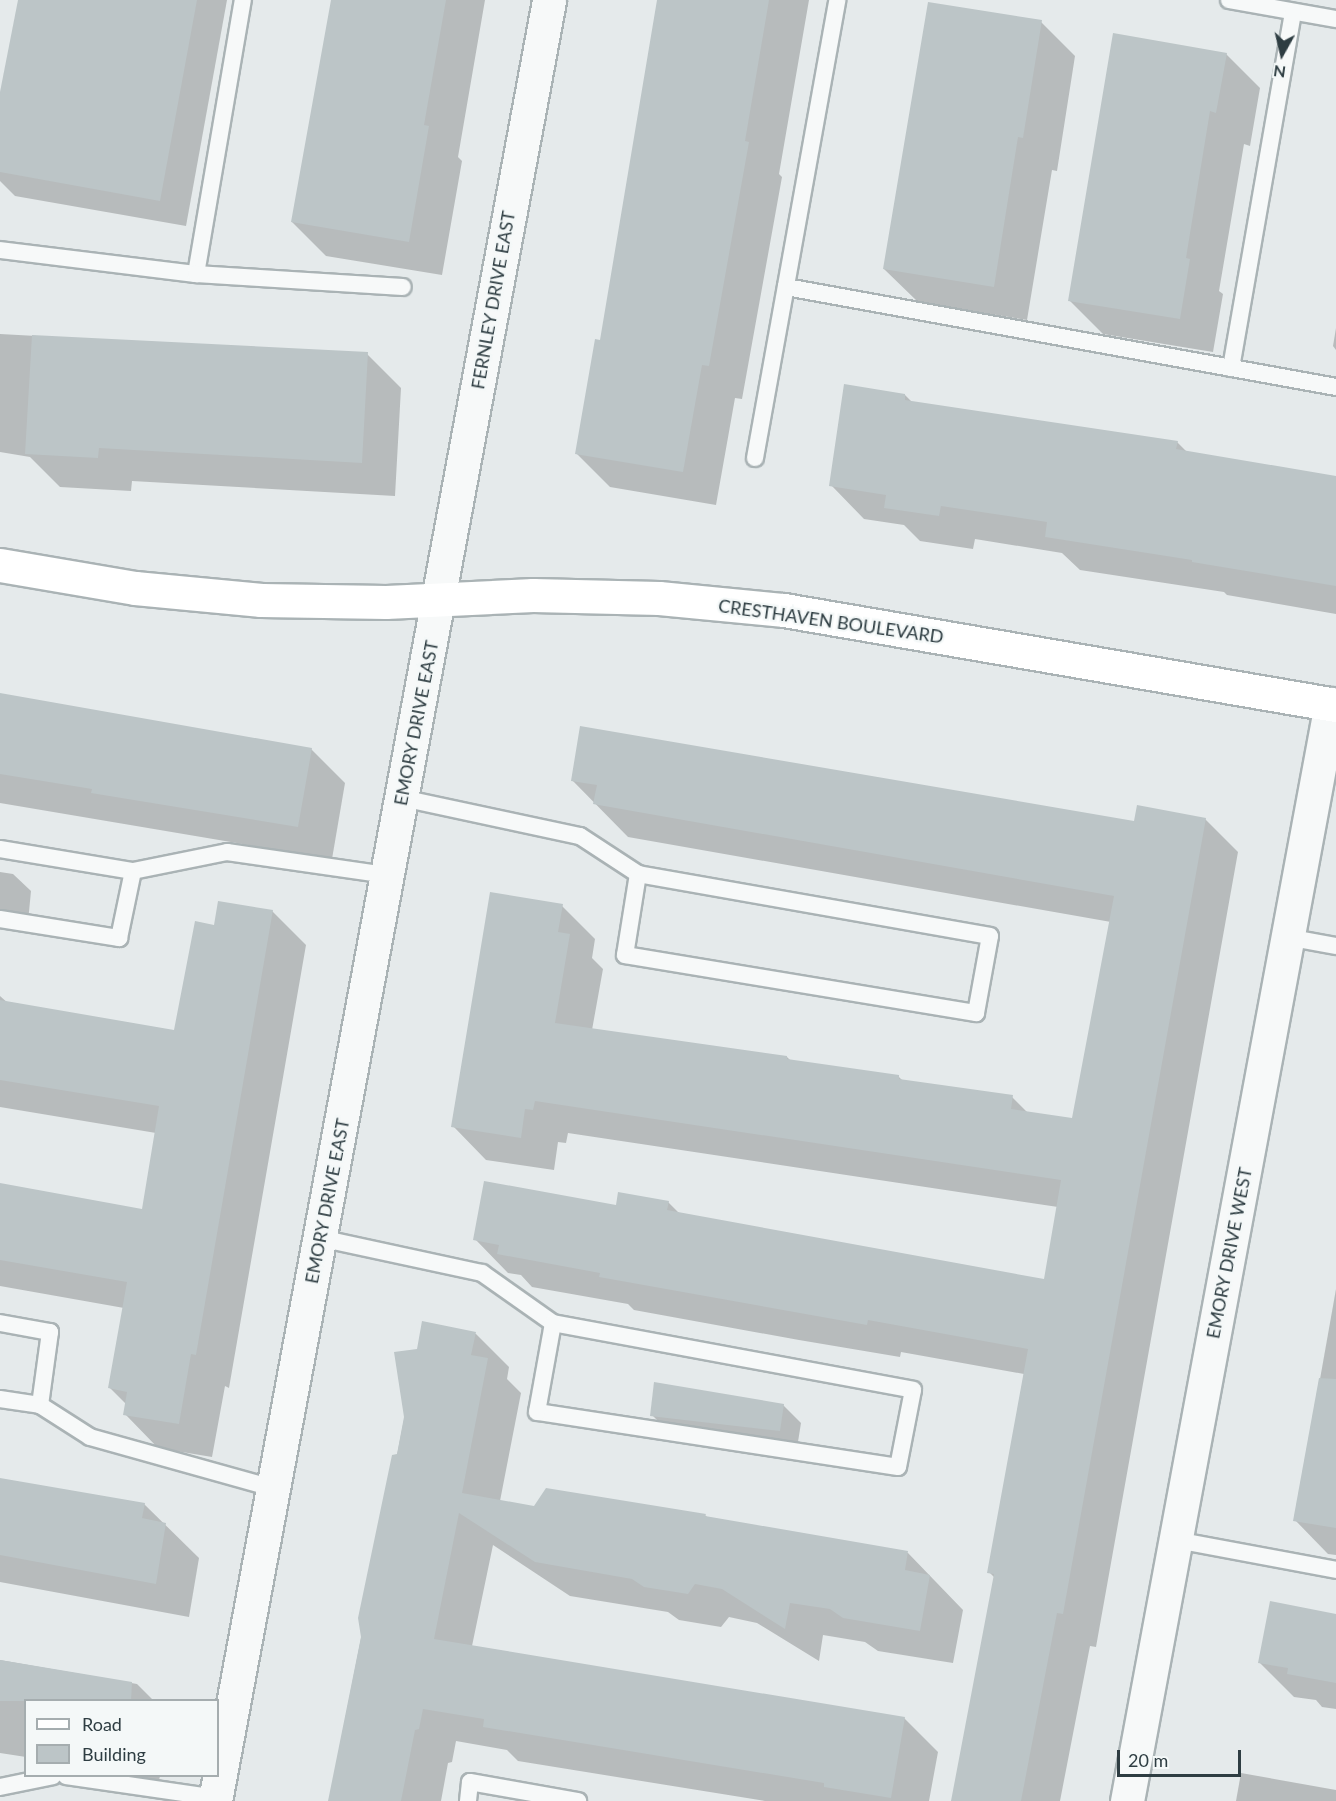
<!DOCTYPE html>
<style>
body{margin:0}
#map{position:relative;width:1336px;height:1801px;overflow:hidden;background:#e5eaeb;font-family:Lato,sans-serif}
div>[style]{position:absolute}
.shadow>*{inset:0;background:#0003}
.building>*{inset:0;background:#bcc5c7}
.roads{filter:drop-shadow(2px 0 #aab3b5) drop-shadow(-2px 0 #aab3b5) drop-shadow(0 2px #aab3b5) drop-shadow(0 -2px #aab3b5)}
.lane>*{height:16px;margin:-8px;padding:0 8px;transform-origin:8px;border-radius:8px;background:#f7f9f9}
.street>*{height:33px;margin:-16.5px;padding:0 16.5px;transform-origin:16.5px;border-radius:16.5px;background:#f7f9f9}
.secondary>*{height:33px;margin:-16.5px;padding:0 16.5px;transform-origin:16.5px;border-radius:16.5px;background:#fff}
span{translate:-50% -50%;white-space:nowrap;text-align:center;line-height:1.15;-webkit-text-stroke:4.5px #f4f8f8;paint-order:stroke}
.street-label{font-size:18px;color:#2e3d42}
.legend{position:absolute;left:24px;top:1699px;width:195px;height:78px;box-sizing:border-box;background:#f4f8f8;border:2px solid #a5adaf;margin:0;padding:8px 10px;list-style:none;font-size:18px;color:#2e3d42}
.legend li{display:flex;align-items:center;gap:12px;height:30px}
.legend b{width:30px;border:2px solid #a5adaf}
.north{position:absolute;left:1252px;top:24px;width:60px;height:60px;-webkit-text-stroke:4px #f4f8f8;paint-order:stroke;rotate:188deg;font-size:16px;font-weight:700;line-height:24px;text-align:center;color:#2e3d42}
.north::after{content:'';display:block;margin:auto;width:21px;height:27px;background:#2e3d42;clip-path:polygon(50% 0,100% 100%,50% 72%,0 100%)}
.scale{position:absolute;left:1117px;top:1750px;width:124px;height:27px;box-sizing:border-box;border:3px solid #2e3d42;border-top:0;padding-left:8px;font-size:18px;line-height:21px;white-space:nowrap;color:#2e3d42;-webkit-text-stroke:4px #f4f8f8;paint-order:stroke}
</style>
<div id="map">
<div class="shadow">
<i style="clip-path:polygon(19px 0,227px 0,186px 226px,15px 196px,0 181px,0 106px)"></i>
<i style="clip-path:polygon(338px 0,485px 0,458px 157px,462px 161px,442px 275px,326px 256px,292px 222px)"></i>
<i style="clip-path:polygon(661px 0,809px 0,779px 174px,782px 177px,742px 399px,735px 398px,716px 505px,610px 487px,576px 453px,601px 342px)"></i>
<i style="clip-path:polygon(1041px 22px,1075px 56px,1057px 171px,1052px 170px,1027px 320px,918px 302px,884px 269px)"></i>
<i style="clip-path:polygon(1226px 54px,1260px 88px,1250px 146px,1244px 144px,1219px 291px,1223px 294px,1213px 352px,1103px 334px,1069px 300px)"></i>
<i style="clip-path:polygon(1336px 328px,1336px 350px,1333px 346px)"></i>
<i style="clip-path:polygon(0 334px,367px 354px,401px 388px,395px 496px,132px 481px,131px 491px,60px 487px,30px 457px,0 452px)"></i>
<i style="clip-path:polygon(905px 395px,912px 402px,1177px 442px,1187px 452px,1336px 477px,1336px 614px,1227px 595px,1224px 592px,1080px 570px,1062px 553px,975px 539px,973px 549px,920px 541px,904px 525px,864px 519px,831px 485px)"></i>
<i style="clip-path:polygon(0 694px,311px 749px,345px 783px,332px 859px,0 803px)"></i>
<i style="clip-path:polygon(572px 780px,1135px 823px,1205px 819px,1238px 852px,1096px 1647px,1090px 1646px,1060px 1801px,953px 1801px,995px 1578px,989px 1572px,1024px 1374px,901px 1352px,900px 1357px,799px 1340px,634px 1310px,628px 1304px,532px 1287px,521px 1275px,508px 1273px,475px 1239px,617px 1206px,668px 1202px,679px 1213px,1045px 1281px,1058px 1207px,568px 1133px,566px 1143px,558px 1142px,554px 1170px,486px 1160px,453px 1126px,562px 906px,595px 939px,592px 958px,603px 969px,592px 1030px,787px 1057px,791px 1061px,898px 1076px,903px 1081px,1012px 1097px,1028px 1113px,1074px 1119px,1111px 922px,628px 837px)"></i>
<i style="clip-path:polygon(0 872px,13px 874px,31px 891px,28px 922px,0 919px)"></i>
<i style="clip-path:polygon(272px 911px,306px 945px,229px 1388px,225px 1386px,212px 1457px,158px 1448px,125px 1414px,126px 1404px,110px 1388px,124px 1308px,0 1286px,0 1185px,143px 1210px,156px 1133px,0 1107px,0 996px,9px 1004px,175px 1032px,216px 927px)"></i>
<i style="clip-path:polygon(1336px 1289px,1336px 1555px,1328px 1554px,1295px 1520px)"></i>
<i style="clip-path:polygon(423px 1323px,476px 1334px,509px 1367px,507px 1379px,521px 1393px,500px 1501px,535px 1507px,705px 1515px,708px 1518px,908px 1553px,963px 1610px,953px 1663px,878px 1651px,865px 1642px,823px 1635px,819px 1661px,757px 1623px,729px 1617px,721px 1627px,679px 1620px,668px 1612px,570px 1596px,493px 1545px,472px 1646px,904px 1718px,938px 1752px,929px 1801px,765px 1801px,518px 1761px,507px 1750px,456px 1741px,452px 1762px,448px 1763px,441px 1801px,329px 1801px)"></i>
<i style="clip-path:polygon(783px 1405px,801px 1423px,797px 1448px,670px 1433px,652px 1415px)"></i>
<i style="clip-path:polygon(0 1479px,144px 1504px,199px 1558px,189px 1617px,0 1582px)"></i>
<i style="clip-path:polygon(1336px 1615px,1336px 1709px,1322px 1707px,1316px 1700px,1294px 1697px,1260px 1663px)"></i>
<i style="clip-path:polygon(0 1660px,137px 1684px,153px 1700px,26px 1700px,26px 1757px,0 1753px)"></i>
<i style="clip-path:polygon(1241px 1773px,1336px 1790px,1336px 1801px,1236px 1801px)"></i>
<i style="clip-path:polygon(132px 1776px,160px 1776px,159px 1780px)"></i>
</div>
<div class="building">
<i style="clip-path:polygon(18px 0,197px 0,160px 201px,0 172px,0 92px)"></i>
<i style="clip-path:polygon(331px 0,446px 0,424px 125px,429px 126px,409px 242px,291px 222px)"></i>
<i style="clip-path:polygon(657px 0,769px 0,745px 141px,749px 142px,709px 366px,702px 365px,683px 472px,575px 454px,595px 339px,600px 340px)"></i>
<i style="clip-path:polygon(928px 2px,1042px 20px,1023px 138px,1018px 137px,994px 287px,883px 269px)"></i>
<i style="clip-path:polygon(1113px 33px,1227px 53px,1216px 113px,1210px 111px,1186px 258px,1190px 259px,1180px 319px,1068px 301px)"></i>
<i style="clip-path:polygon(32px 335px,368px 352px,362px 463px,99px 448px,98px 458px,25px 454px)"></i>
<i style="clip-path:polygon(844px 384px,905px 394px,905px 400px,1178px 441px,1176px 449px,1336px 476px,1336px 586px,1192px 562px,1192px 560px,1045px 537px,1047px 522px,941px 506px,939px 516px,884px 508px,886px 495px,829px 486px)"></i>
<i style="clip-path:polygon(0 693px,312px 748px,298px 827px,91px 793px,92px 789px,0 774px)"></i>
<i style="clip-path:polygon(580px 726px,1134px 821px,1137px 805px,1206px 818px,1063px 1614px,1057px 1613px,1021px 1801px,951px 1801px,994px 1574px,987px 1573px,1028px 1349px,868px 1320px,867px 1325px,599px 1277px,600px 1273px,497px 1254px,499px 1245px,473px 1240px,484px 1181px,616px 1205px,618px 1192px,669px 1201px,667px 1210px,1044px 1279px,1061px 1180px,535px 1101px,533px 1110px,525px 1109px,521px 1138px,451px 1127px,490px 892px,563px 904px,558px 932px,570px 934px,555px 1023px,787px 1056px,787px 1059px,899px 1075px,899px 1079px,1013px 1095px,1011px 1109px,1072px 1118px,1114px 896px,593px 804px,597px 785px,571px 781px)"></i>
<i style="clip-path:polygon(218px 901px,273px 910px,196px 1355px,191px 1354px,179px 1424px,123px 1415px,127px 1392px,108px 1388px,127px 1282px,0 1260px,0 1183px,142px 1209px,159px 1106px,0 1080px,0 1000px,174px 1030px,195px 921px,214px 925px)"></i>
<i style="clip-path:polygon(422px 1321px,476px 1332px,471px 1355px,488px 1358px,462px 1493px,534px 1506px,546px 1488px,706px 1514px,705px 1516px,908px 1551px,905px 1570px,930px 1575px,920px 1631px,843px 1618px,830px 1609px,790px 1603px,785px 1629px,722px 1589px,695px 1584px,688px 1594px,644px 1587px,632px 1579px,535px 1562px,459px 1513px,434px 1639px,905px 1717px,891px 1798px,824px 1787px,824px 1783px,483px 1727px,484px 1719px,423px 1709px,419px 1729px,415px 1730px,401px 1801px,328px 1801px,361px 1637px,358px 1618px,392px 1455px,397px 1454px,404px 1417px,394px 1352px,417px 1349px)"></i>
<i style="clip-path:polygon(1319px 1378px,1336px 1379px,1336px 1528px,1293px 1521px)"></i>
<i style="clip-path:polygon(654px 1382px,784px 1404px,780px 1431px,650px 1416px)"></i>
<i style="clip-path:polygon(0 1478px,145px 1503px,142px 1518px,166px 1523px,156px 1584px,0 1555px)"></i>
<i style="clip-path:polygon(1270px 1601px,1336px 1614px,1336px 1683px,1287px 1674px,1288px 1668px,1258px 1663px)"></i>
<i style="clip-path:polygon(0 1660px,132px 1682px,131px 1701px,0 1701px)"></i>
</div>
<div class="roads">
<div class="lane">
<i style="left:1229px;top:0;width:109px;rotate:10.1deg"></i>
<i style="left:0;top:250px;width:197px;rotate:7deg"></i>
<i style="left:196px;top:274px;width:278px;rotate:-80.3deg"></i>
<i style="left:196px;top:274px;width:207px;rotate:3.6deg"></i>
<i style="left:786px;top:287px;width:559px;rotate:10.3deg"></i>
<i style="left:1231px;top:368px;width:361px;rotate:-80.1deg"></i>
<i style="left:755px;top:458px;width:465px;rotate:-79.8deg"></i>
<i style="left:402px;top:798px;width:182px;rotate:12.1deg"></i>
<i style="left:580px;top:836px;width:69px;rotate:33.2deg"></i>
<i style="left:638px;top:874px;width:82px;rotate:99.1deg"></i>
<i style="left:625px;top:955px;width:356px;rotate:9.4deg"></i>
<i style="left:976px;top:1013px;width:78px;rotate:-79.7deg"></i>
<i style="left:990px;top:936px;width:357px;rotate:-170deg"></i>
<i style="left:0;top:849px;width:135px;rotate:9.4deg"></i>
<i style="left:133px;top:871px;width:96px;rotate:-11.4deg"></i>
<i style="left:227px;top:852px;width:162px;rotate:8.2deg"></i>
<i style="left:0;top:919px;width:121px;rotate:9.1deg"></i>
<i style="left:119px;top:938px;width:68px;rotate:-78.2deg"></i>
<i style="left:1287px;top:937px;width:50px;rotate:10.4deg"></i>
<i style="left:320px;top:1238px;width:166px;rotate:12.2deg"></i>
<i style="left:482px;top:1273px;width:87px;rotate:35.2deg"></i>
<i style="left:553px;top:1323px;width:366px;rotate:10.5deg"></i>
<i style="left:913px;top:1390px;width:78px;rotate:101deg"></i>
<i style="left:898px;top:1467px;width:365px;rotate:-171.3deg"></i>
<i style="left:537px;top:1412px;width:90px;rotate:-79.8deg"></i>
<i style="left:0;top:1323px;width:51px;rotate:10.2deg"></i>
<i style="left:50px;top:1332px;width:74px;rotate:97.8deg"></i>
<i style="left:0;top:1399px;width:40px;rotate:8.5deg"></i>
<i style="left:40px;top:1405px;width:59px;rotate:32.6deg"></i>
<i style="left:90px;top:1437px;width:190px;rotate:15.6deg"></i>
<i style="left:1176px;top:1540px;width:163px;rotate:10.6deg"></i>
<i style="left:66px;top:1776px;width:152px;rotate:8.3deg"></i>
<i style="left:0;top:1787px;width:54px;rotate:-11.7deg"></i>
<i style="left:468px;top:1801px;width:19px;rotate:-84deg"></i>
<i style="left:470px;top:1782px;width:110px;rotate:10deg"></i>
</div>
<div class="street">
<i style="left:215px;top:1801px;width:1832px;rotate:-79.49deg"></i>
<i style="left:1127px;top:1801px;width:1116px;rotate:-79.47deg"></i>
</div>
<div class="secondary">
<i style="left:0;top:565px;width:137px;rotate:9.7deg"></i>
<i style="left:135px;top:588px;width:127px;rotate:5.4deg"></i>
<i style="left:261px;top:600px;width:125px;rotate:0.9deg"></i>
<i style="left:386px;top:602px;width:147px;rotate:-2.7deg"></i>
<i style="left:533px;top:595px;width:126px;rotate:1.4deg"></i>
<i style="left:659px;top:598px;width:126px;rotate:5.5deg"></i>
<i style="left:784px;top:610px;width:560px;rotate:9.77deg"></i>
</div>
</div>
<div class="street-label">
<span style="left:493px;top:300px;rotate:-80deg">FERNLEY DRIVE EAST</span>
<span style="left:831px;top:621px;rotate:8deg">CRESTHAVEN BOULEVARD</span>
<span style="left:416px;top:723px;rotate:-79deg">EMORY DRIVE EAST</span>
<span style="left:327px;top:1201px;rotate:-79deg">EMORY DRIVE EAST</span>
<span style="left:1229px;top:1253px;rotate:-79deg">EMORY DRIVE WEST</span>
</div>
<ul class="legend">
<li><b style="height:8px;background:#fff"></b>Road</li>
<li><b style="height:16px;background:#bcc5c7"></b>Building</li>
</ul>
<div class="north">N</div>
<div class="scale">20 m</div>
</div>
